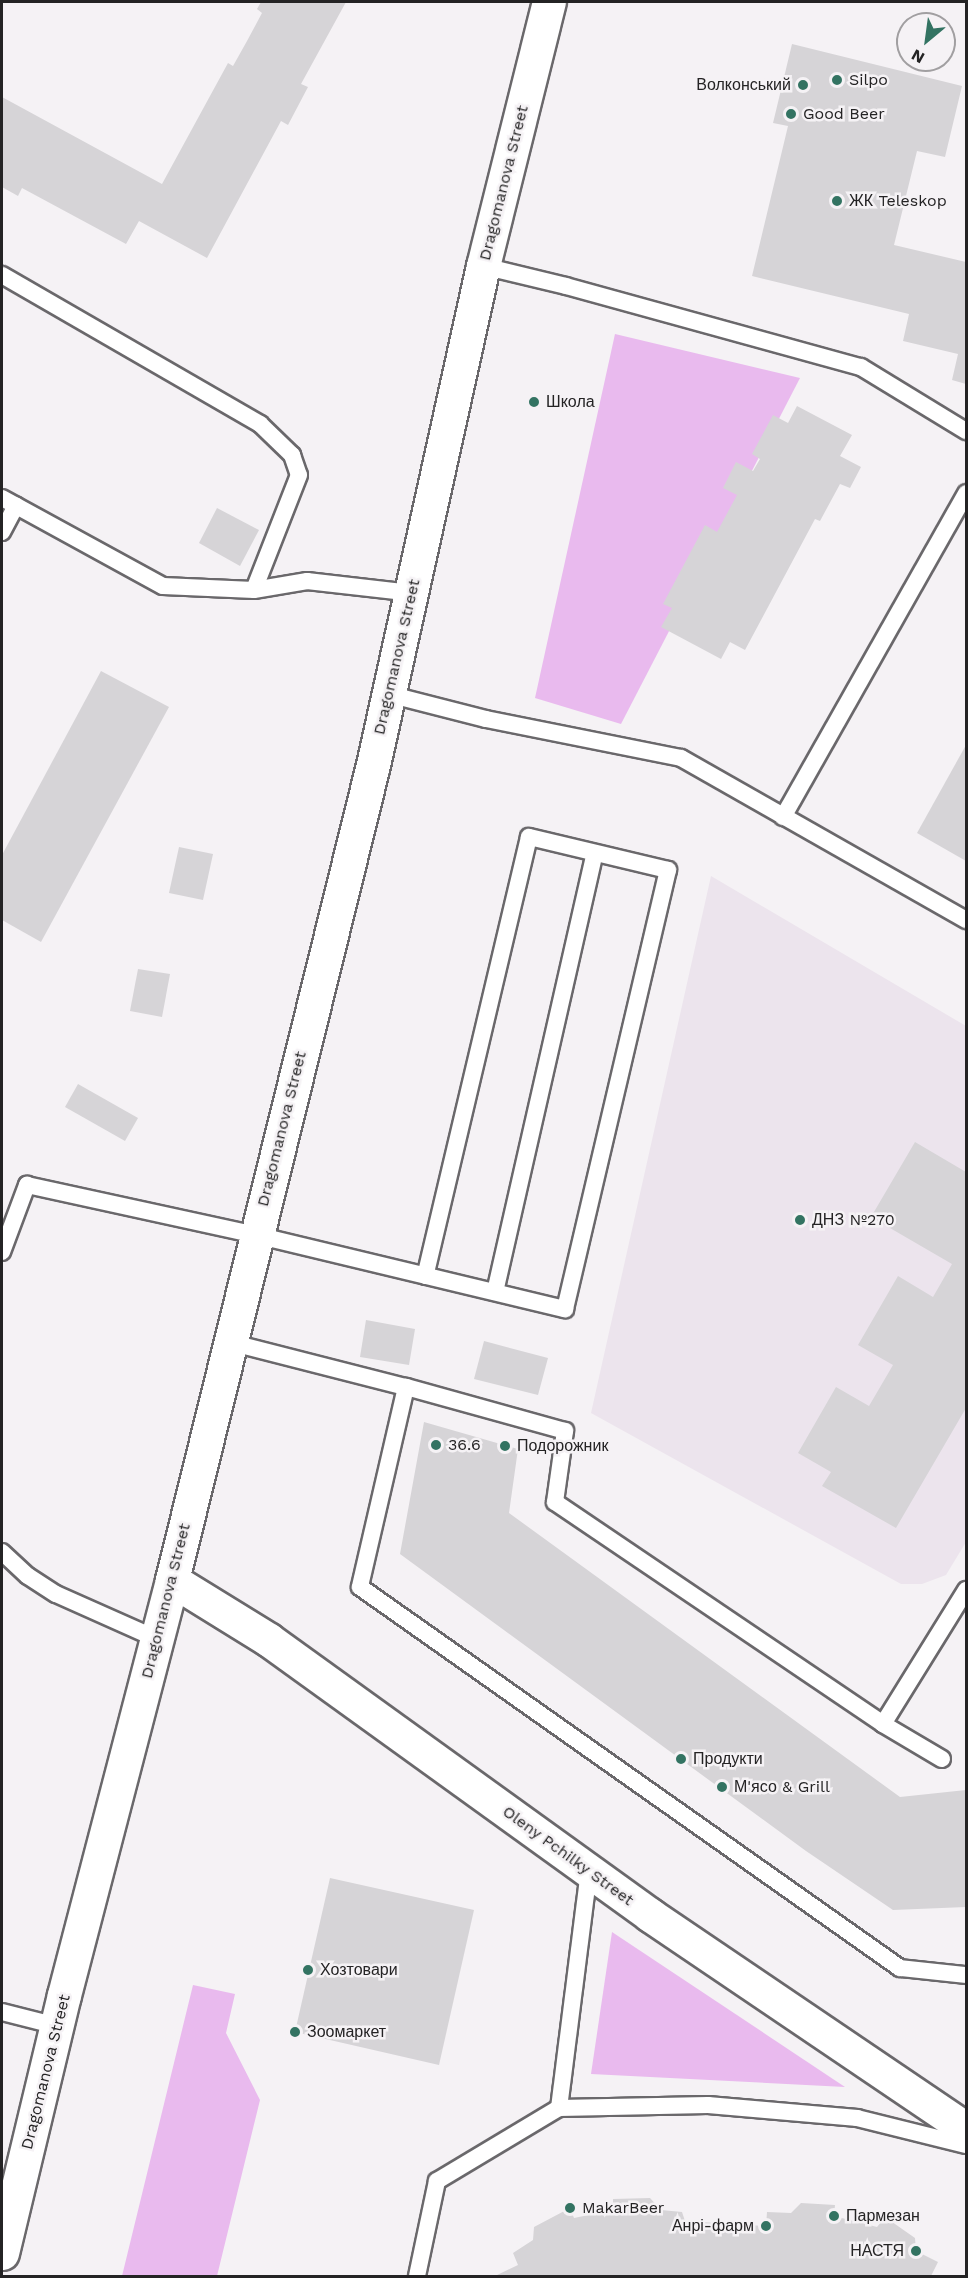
<!DOCTYPE html>
<meta charset="utf-8">
<style>
body{margin:0}
#map{position:relative;width:968px;height:2278px;overflow:hidden;background:#f5f2f5;font-family:"Work Sans",sans-serif}
div>[style]{position:absolute}
.built>*{inset:0;background:#ece4ed}
.green>*{inset:0;background:#e9baee}
.building>*{inset:0;background:#d6d4d7}
.roads{filter:drop-shadow(2px 0 #6a686b) drop-shadow(-2px 0 #6a686b) drop-shadow(0 2px #6a686b) drop-shadow(0 -2px #6a686b)}
.service>*{height:16px;margin:-8px;padding:0 8px;transform-origin:8px;border-radius:8px;background:#fff}
.minor>*{height:33px;margin:-16.5px;padding:0 16.5px;transform-origin:16.5px;border-radius:16.5px;background:#fff}
.tertiary>*{height:33px;margin:-16.5px;padding:0 16.5px;transform-origin:16.5px;border-radius:16.5px;background:#fff}
.dots>*{width:16px;height:16px;translate:-50% -50%;box-sizing:border-box;border:3px solid #f5f2f5;border-radius:50%}
span{translate:-50% -50%;white-space:nowrap;text-align:center;line-height:1.15;-webkit-text-stroke:5px #f5f2f5;paint-order:stroke}
.poi-label{font-size:16px;color:#242324}
.left{translate:0 -50%;text-align:left}
.right{translate:-100% -50%;text-align:right}
.street-label{font-size:16px;color:#242324}
.frame{position:absolute;inset:0;border:3px solid #242324;pointer-events:none}
.north{position:absolute;left:896px;top:12px;width:60px;height:60px;box-sizing:border-box;background:#f5f2f5;border:2px solid #a19fa1;border-radius:50%;rotate:209deg;font-size:16px;font-weight:700;line-height:24px;text-align:center;color:#242324}
.north::after{content:'';display:block;margin:auto;width:21px;height:27px;background:#337362;clip-path:polygon(50% 0,100% 100%,50% 72%,0 100%)}
</style>
<div id="map">
<div class="built">
<i style="clip-path:polygon(711px 876px,966px 1026px,966px 1542px,946px 1575px,922px 1584px,901px 1584px,591px 1413px)"></i>
</div>
<div class="green">
<i style="clip-path:polygon(615px 334px,800px 378px,621px 724px,535px 698px)"></i>
<i style="clip-path:polygon(612px 1932px,845px 2087px,591px 2074px)"></i>
<i style="clip-path:polygon(193px 1985px,235px 1994px,226px 2033px,260px 2100px,217px 2276px,122px 2276px)"></i>
</div>
<div class="building">
<i style="clip-path:polygon(261px 2px,346px 2px,301px 84px,308px 87px,288px 125px,281px 121px,207px 258px,139px 221px,126px 244px,22px 188px,18px 196px,2px 187px,2px 97px,162px 184px,228px 63px,233px 66px,247px 41px,262px 13px,257px 9px)"></i>
<i style="clip-path:polygon(792px 44px,962px 86px,945px 157px,917px 151px,894px 245px,966px 262px,966px 384px,952px 380px,958px 354px,903px 341px,909px 314px,752px 276px,788px 126px,773px 123px)"></i>
<i style="clip-path:polygon(797px 406px,852px 435px,840px 456px,861px 467px,850px 488px,840px 484px,820px 521px,815px 519px,745px 650px,730px 642px,721px 659px,661px 627px,672px 608px,663px 604px,705px 525px,717px 532px,737px 495px,723px 488px,736px 462px,753px 471px,760px 459px,752px 454px,773px 415px,788px 423px)"></i>
<i style="clip-path:polygon(217px 508px,259px 530px,240px 566px,199px 543px)"></i>
<i style="clip-path:polygon(101px 671px,169px 707px,41px 942px,2px 920px,2px 855px)"></i>
<i style="clip-path:polygon(966px 745px,966px 861px,917px 833px)"></i>
<i style="clip-path:polygon(179px 847px,213px 854px,203px 900px,169px 893px)"></i>
<i style="clip-path:polygon(138px 969px,170px 974px,162px 1017px,130px 1011px)"></i>
<i style="clip-path:polygon(78px 1084px,138px 1118px,125px 1141px,65px 1107px)"></i>
<i style="clip-path:polygon(915px 1142px,966px 1172px,966px 1408px,896px 1528px,822px 1486px,831px 1472px,798px 1453px,836px 1387px,869px 1406px,893px 1365px,858px 1345px,898px 1276px,933px 1297px,952px 1264px,871px 1217px)"></i>
<i style="clip-path:polygon(366px 1320px,415px 1329px,409px 1365px,360px 1357px)"></i>
<i style="clip-path:polygon(484px 1341px,548px 1358px,538px 1395px,474px 1379px)"></i>
<i style="clip-path:polygon(424px 1422px,518px 1449px,509px 1513px,900px 1797px,966px 1790px,966px 1907px,893px 1910px,806px 1851px,400px 1554px)"></i>
<i style="clip-path:polygon(330px 1878px,474px 1910px,439px 2065px,295px 2032px)"></i>
<i style="clip-path:polygon(650px 2198px,661px 2210px,682px 2212px,685px 2221px,766px 2226px,767px 2212px,791px 2213px,801px 2203px,835px 2205px,834px 2216px,877px 2227px,885px 2217px,915px 2238px,916px 2251px,938px 2262px,931px 2276px,495px 2276px,518px 2265px,513px 2253px,533px 2240px,534px 2227px,570px 2208px,574px 2218px,613px 2210px,613px 2199px)"></i>
</div>
<div class="roads">
<div class="service">
<i style="left:483px;top:266px;width:85px;rotate:13.5deg"></i>
<i style="left:566px;top:286px;width:306px;rotate:15.4deg"></i>
<i style="left:861px;top:367px;width:123px;rotate:31.4deg"></i>
<i style="left:2px;top:275px;width:298px;rotate:30deg"></i>
<i style="left:260px;top:424px;width:45px;rotate:44.1deg"></i>
<i style="left:292px;top:455px;width:21px;rotate:71deg"></i>
<i style="left:299px;top:475px;width:123px;rotate:111.4deg"></i>
<i style="left:2px;top:498px;width:183px;rotate:28.7deg"></i>
<i style="left:163px;top:586px;width:91px;rotate:2.5deg"></i>
<i style="left:254px;top:590px;width:54px;rotate:-9.6deg"></i>
<i style="left:307px;top:581px;width:107px;rotate:6.5deg"></i>
<i style="left:2px;top:532px;width:30px;rotate:-62deg"></i>
<i style="left:388px;top:694px;width:101px;rotate:14.3deg"></i>
<i style="left:486px;top:719px;width:199px;rotate:11.3deg"></i>
<i style="left:681px;top:758px;width:328px;rotate:29.6deg"></i>
<i style="left:783px;top:817px;width:372px;rotate:-60.5deg"></i>
<i style="left:2px;top:1252px;width:72px;rotate:-69.5deg"></i>
<i style="left:27px;top:1185px;width:234px;rotate:12.3deg"></i>
<i style="left:256px;top:1235px;width:318px;rotate:13.5deg"></i>
<i style="left:565px;top:1309px;width:451px;rotate:-76.8deg"></i>
<i style="left:668px;top:870px;width:143px;rotate:-166.6deg"></i>
<i style="left:529px;top:837px;width:451px;rotate:103.3deg"></i>
<i style="left:495px;top:1292px;width:450px;rotate:-77.2deg"></i>
<i style="left:229px;top:1342px;width:183px;rotate:14.3deg"></i>
<i style="left:2px;top:1552px;width:35px;rotate:43deg"></i>
<i style="left:28px;top:1576px;width:33px;rotate:33deg"></i>
<i style="left:56px;top:1594px;width:111px;rotate:24deg"></i>
<i style="left:883px;top:1724px;width:158px;rotate:-58.2deg"></i>
<i style="left:942px;top:1759px;width:69px;rotate:-149.3deg"></i>
<i style="left:883px;top:1724px;width:396px;rotate:-145.9deg"></i>
<i style="left:555px;top:1502px;width:72px;rotate:-82deg"></i>
<i style="left:565px;top:1431px;width:165px;rotate:-164.5deg"></i>
<i style="left:406px;top:1387px;width:205px;rotate:103deg"></i>
<i style="left:360px;top:1587px;width:661px;rotate:35.21deg"></i>
<i style="left:900px;top:1968px;width:66px;rotate:6.1deg"></i>
<i style="left:2px;top:2012px;width:57px;rotate:14.3deg"></i>
<i style="left:559px;top:2108px;width:149px;rotate:-1.2deg"></i>
<i style="left:708px;top:2105px;width:150px;rotate:5deg"></i>
<i style="left:857px;top:2118px;width:112px;rotate:13.9deg"></i>
<i style="left:417px;top:2276px;width:97px;rotate:-78.1deg"></i>
<i style="left:437px;top:2181px;width:142px;rotate:-30.9deg"></i>
<i style="left:559px;top:2108px;width:238px;rotate:-82.8deg"></i>
</div>
<div class="minor">
<i style="left:172px;top:1580px;width:114px;rotate:31.7deg"></i>
<i style="left:269px;top:1640px;width:470px;rotate:35.8deg"></i>
<i style="left:650px;top:1915px;width:382px;rotate:34.1deg"></i>
</div>
<div class="tertiary">
<i style="left:2px;top:2253px;width:265px;rotate:-76.5deg"></i>
<i style="left:64px;top:1995px;width:429px;rotate:-75.4deg"></i>
<i style="left:172px;top:1580px;width:839px;rotate:-76.15deg"></i>
<i style="left:373px;top:765px;width:511px;rotate:-77.57deg"></i>
<i style="left:483px;top:266px;width:272px;rotate:-76deg"></i>
</div>
</div>
<div class="dots">
<i style="left:837px;top:80px;background:#337362"></i>
<i style="left:803px;top:85px;background:#337362"></i>
<i style="left:791px;top:114px;background:#337362"></i>
<i style="left:837px;top:201px;background:#337362"></i>
<i style="left:534px;top:402px;background:#337362"></i>
<i style="left:800px;top:1220px;background:#337362"></i>
<i style="left:436px;top:1445px;background:#337362"></i>
<i style="left:505px;top:1446px;background:#337362"></i>
<i style="left:681px;top:1759px;background:#337362"></i>
<i style="left:722px;top:1787px;background:#337362"></i>
<i style="left:308px;top:1970px;background:#337362"></i>
<i style="left:295px;top:2032px;background:#337362"></i>
<i style="left:570px;top:2208px;background:#337362"></i>
<i style="left:834px;top:2216px;background:#337362"></i>
<i style="left:766px;top:2226px;background:#337362"></i>
<i style="left:916px;top:2251px;background:#337362"></i>
</div>
<div class="poi-label">
<span class="left" style="left:849px;top:80px">Silpo</span>
<span class="right" style="left:791px;top:85px">Волконський</span>
<span class="left" style="left:803px;top:114px">Good Beer</span>
<span class="left" style="left:849px;top:201px">ЖК Teleskop</span>
<span class="left" style="left:546px;top:402px">Школа</span>
<span class="left" style="left:812px;top:1220px">ДНЗ №270</span>
<span class="left" style="left:448px;top:1445px">36.6</span>
<span class="left" style="left:517px;top:1446px">Подорожник</span>
<span class="left" style="left:693px;top:1759px">Продукти</span>
<span class="left" style="left:734px;top:1787px">М'ясо &amp; Grill</span>
<span class="left" style="left:320px;top:1970px">Хозтовари</span>
<span class="left" style="left:307px;top:2032px">Зоомаркет</span>
<span class="left" style="left:582px;top:2208px">MakarBeer</span>
<span class="left" style="left:846px;top:2216px">Пармезан</span>
<span class="right" style="left:754px;top:2226px">Анрі-фарм</span>
<span class="right" style="left:904px;top:2251px">НАСТЯ</span>
</div>
<div class="street-label">
<span style="left:504px;top:183px;rotate:-76deg">Dragomanova Street</span>
<span style="left:397px;top:657px;rotate:-77deg">Dragomanova Street</span>
<span style="left:282px;top:1129px;rotate:-76deg">Dragomanova Street</span>
<span style="left:166px;top:1601px;rotate:-76deg">Dragomanova Street</span>
<span style="left:568px;top:1856px;rotate:36deg">Oleny Pchilky Street</span>
<span style="left:46px;top:2072px;rotate:-76deg">Dragomanova Street</span>
</div>
<div class="frame"></div>
<div class="north">N</div>
</div>
